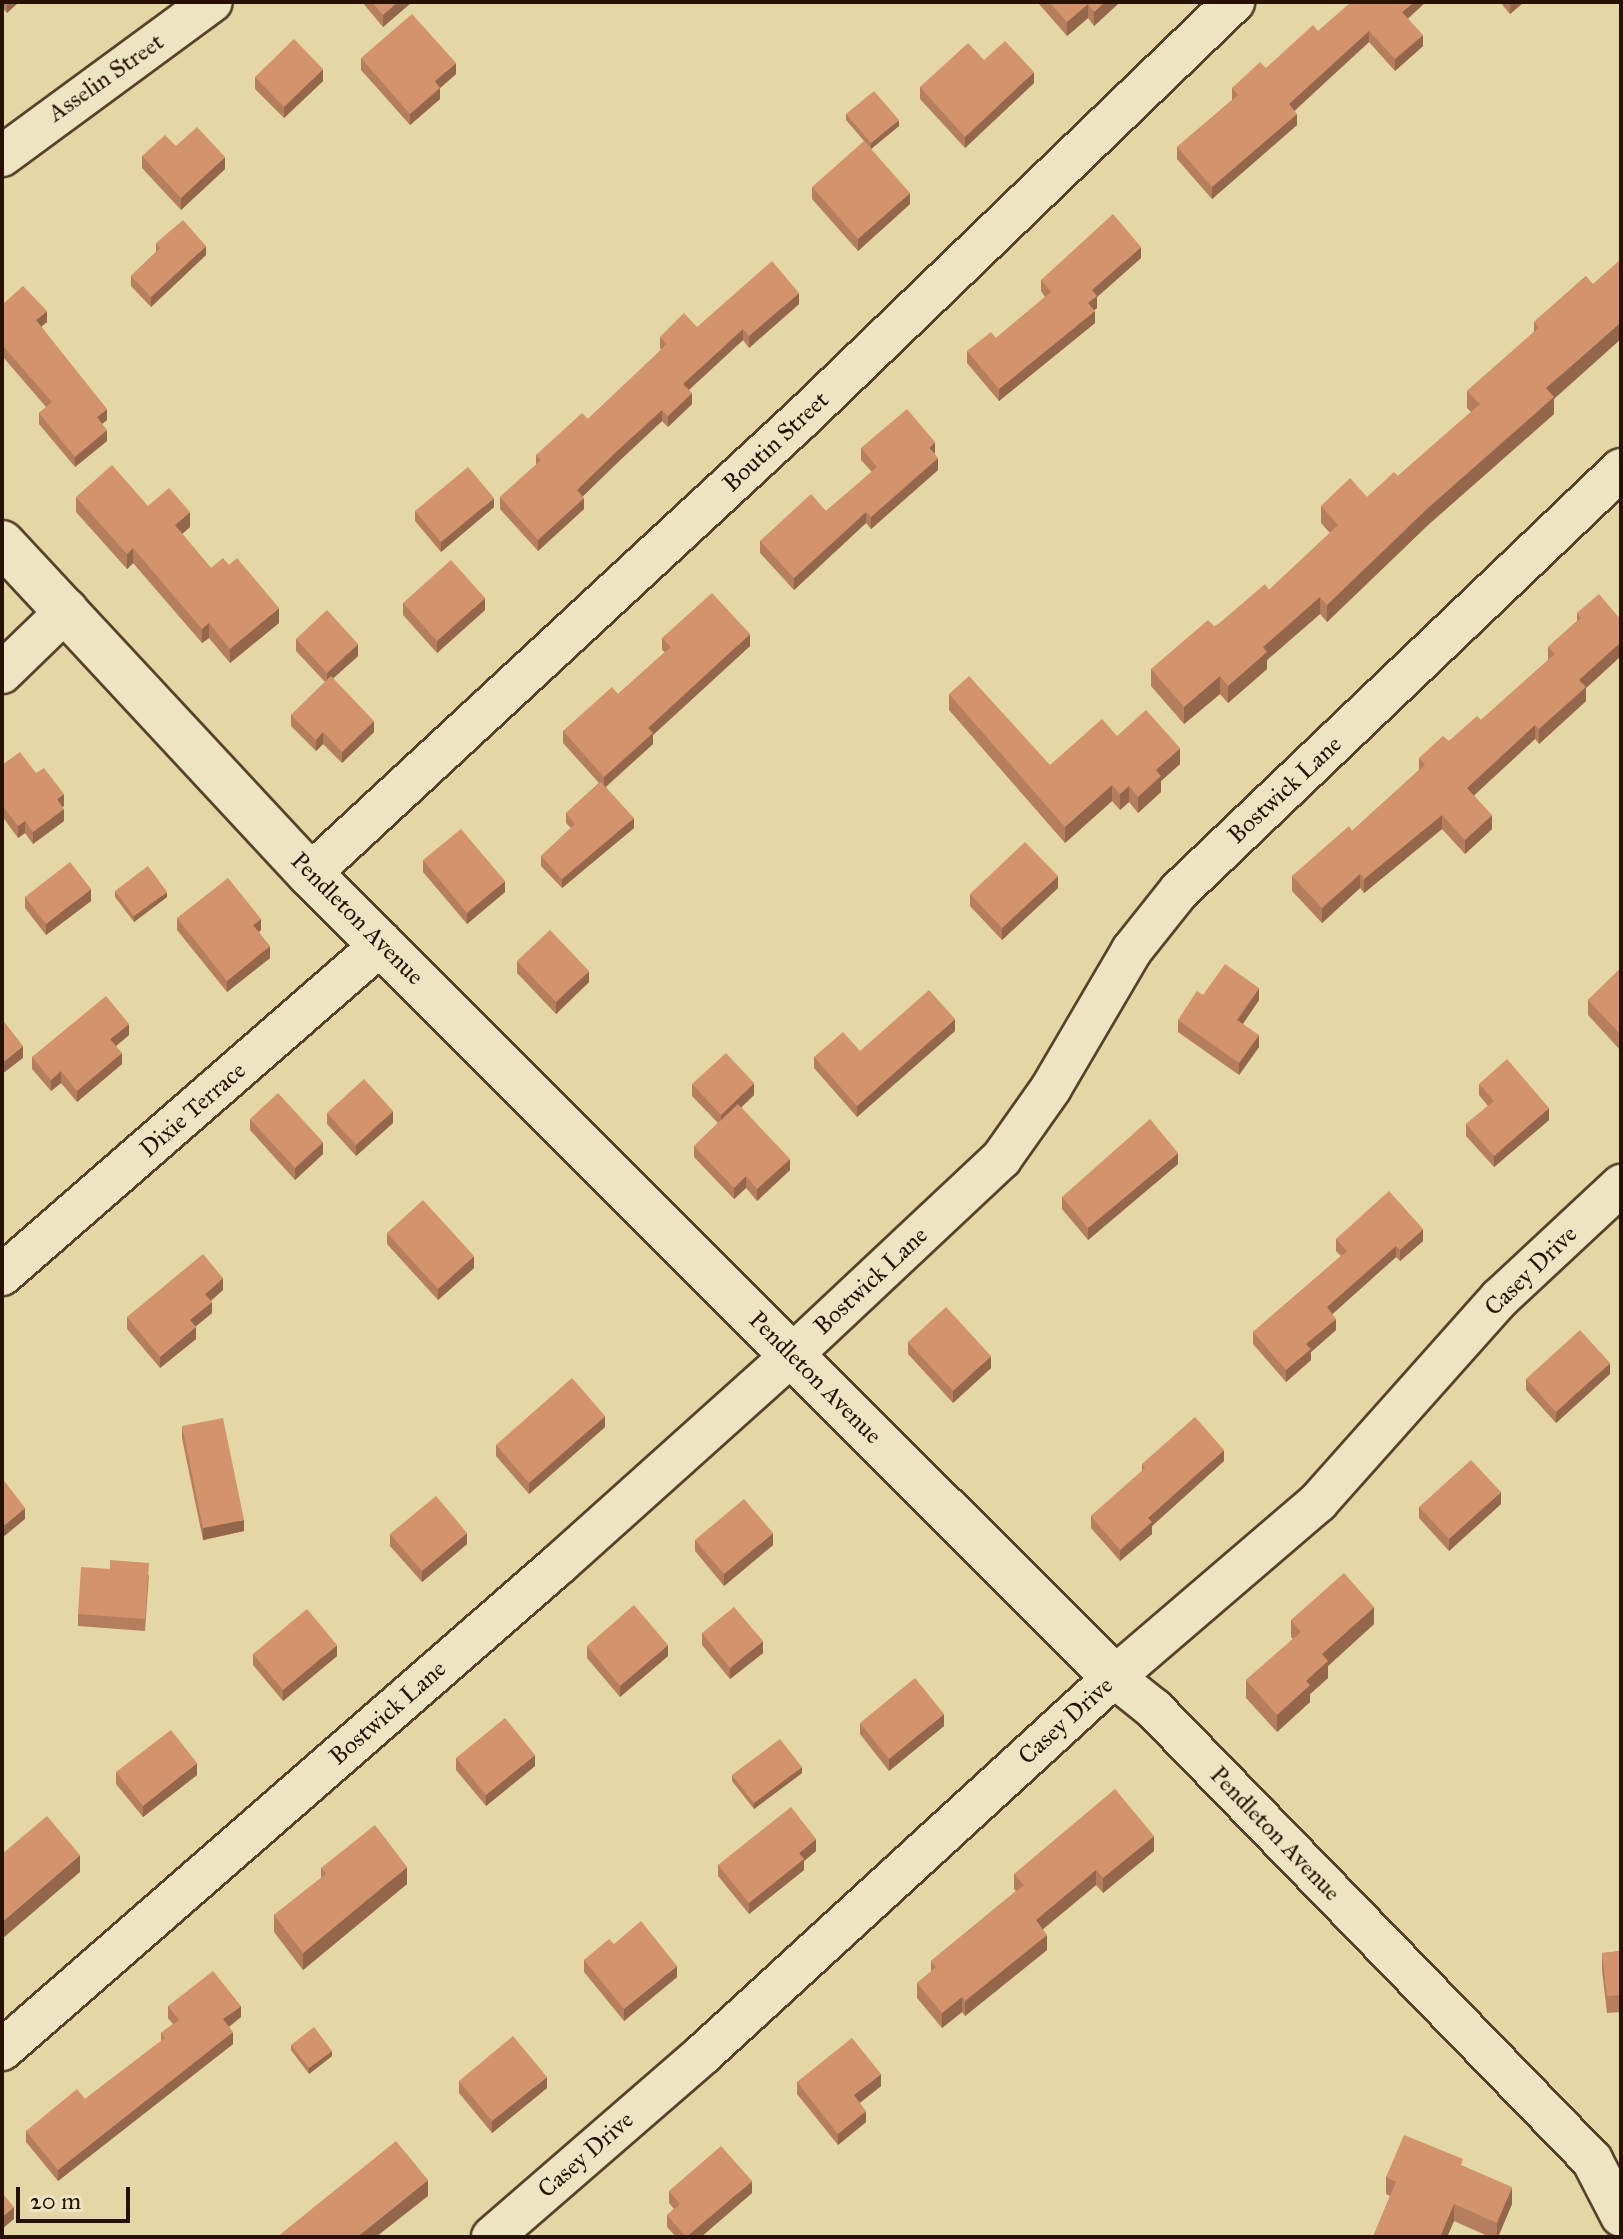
<!DOCTYPE html>
<style>
body{margin:0}
#map{position:relative;width:1623px;height:2239px;overflow:hidden;background:#e4d6a5;font-family:"IM FELL Great Primer",serif}
div>[style]{position:absolute}
.roads{filter:drop-shadow(2px 0 #58422b) drop-shadow(-2px 0 #58422b) drop-shadow(0 2px #58422b) drop-shadow(0 -2px #58422b)}
.street>*{height:40px;margin:-20px;padding:0 20px;transform-origin:20px;border-radius:20px;background:#ede4c4}
.secondary>*{height:44px;margin:-22px;padding:0 22px;transform-origin:22px;border-radius:22px;background:#ede4c4}
.wall>*{inset:0;background:#b57e5d}
.shaded-wall>*{inset:0;background:#94674c}
.building>*{inset:0;background:#d3936c}
span{translate:-50% -50%;white-space:nowrap;text-align:center;line-height:1.15;-webkit-text-stroke:6px #ede4c4;paint-order:stroke}
.street-label{font-size:24px;color:#291102}
.frame{position:absolute;inset:0;border:4px solid #291102;pointer-events:none}
.scale{position:absolute;left:16px;top:2187px;width:114px;height:36px;box-sizing:border-box;border:4px solid #291102;border-top:0;padding-left:10px;font-size:24px;line-height:28px;white-space:nowrap;color:#291102;-webkit-text-stroke:6px #ede4c4;paint-order:stroke}
</style>
<div id="map">
<div class="roads">
<div class="street">
<i style="left:2px;top:156px;width:260px;rotate:-36.3deg"></i>
<i style="left:2px;top:673px;width:91px;rotate:-44.1deg"></i>
<i style="left:310px;top:874px;width:671px;rotate:-42.83deg"></i>
<i style="left:802px;top:418px;width:600px;rotate:-43.92deg"></i>
<i style="left:2px;top:1275px;width:505px;rotate:-41.07deg"></i>
<i style="left:1114px;top:1677px;width:51px;rotate:38.7deg"></i>
<i style="left:1154px;top:1709px;width:629px;rotate:45.84deg"></i>
<i style="left:1592px;top:2160px;width:63px;rotate:62.6deg"></i>
<i style="left:2px;top:2050px;width:738px;rotate:-41.1deg"></i>
<i style="left:558px;top:1565px;width:314px;rotate:-41.9deg"></i>
<i style="left:792px;top:1355px;width:287px;rotate:-43.2deg"></i>
<i style="left:1001px;top:1159px;width:87px;rotate:-54.8deg"></i>
<i style="left:1051px;top:1088px;width:160px;rotate:-59.6deg"></i>
<i style="left:1132px;top:950px;width:75px;rotate:-51.5deg"></i>
<i style="left:1179px;top:891px;width:611px;rotate:-43.67deg"></i>
<i style="left:492px;top:2237px;width:279px;rotate:-40.9deg"></i>
<i style="left:703px;top:2054px;width:558px;rotate:-42.53deg"></i>
<i style="left:1114px;top:1677px;width:269px;rotate:-40.6deg"></i>
<i style="left:1318px;top:1502px;width:273px;rotate:-48.3deg"></i>
<i style="left:1500px;top:1298px;width:166px;rotate:-43deg"></i>
</div>
<div class="secondary">
<i style="left:2px;top:543px;width:452px;rotate:47.1deg"></i>
<i style="left:310px;top:874px;width:1136px;rotate:44.96deg"></i>
</div>
</div>
<div class="wall">
<i style="clip-path:polygon(2px 2px,19px 2px,7px 13px,2px 7px)"></i>
<i style="clip-path:polygon(362px 2px,412px 2px,383px 27px)"></i>
<i style="clip-path:polygon(1039px 2px,1119px 2px,1119px 3px,1094px 26px,1088px 18px,1067px 36px,1039px 4px)"></i>
<i style="clip-path:polygon(1500px 2px,1524px 2px,1510px 14px)"></i>
<i style="clip-path:polygon(1408px 19px,1423px 46px,1395px 71px,1369px 42px,1294px 110px,1297px 125px,1212px 199px,1177px 159px,1177px 147px,1232px 100px,1232px 88px,1266px 68px,1318px 31px)"></i>
<i style="clip-path:polygon(361px 58px,456px 74px,440px 88px,440px 99px,410px 125px,361px 70px)"></i>
<i style="clip-path:polygon(984px 60px,1034px 83px,965px 148px,920px 99px,920px 87px)"></i>
<i style="clip-path:polygon(255px 77px,323px 81px,284px 118px,255px 89px)"></i>
<i style="clip-path:polygon(846px 114px,899px 126px,871px 149px,846px 120px)"></i>
<i style="clip-path:polygon(176px 146px,225px 169px,181px 210px,142px 168px,142px 156px)"></i>
<i style="clip-path:polygon(812px 187px,910px 204px,858px 251px,812px 199px)"></i>
<i style="clip-path:polygon(156px 243px,206px 255px,151px 307px,131px 286px,131px 276px,156px 252px)"></i>
<i style="clip-path:polygon(1141px 258px,1097px 297px,1097px 308px,1094px 310px,1095px 323px,999px 401px,967px 363px,967px 351px,996px 338px,1045px 297px,1041px 291px,1041px 280px)"></i>
<i style="clip-path:polygon(1586px 276px,1554px 399px,1554px 414px,1428px 525px,1327px 622px,1320px 614px,1267px 660px,1267px 669px,1228px 703px,1220px 694px,1184px 724px,1151px 686px,1151px 669px,1269px 590px,1330px 533px,1321px 523px,1321px 506px,1367px 497px,1398px 476px,1471px 412px,1467px 408px,1467px 391px,1534px 332px,1534px 322px)"></i>
<i style="clip-path:polygon(799px 304px,749px 348px,743px 340px,689px 390px,692px 404px,668px 427px,662px 421px,617px 463px,583px 496px,584px 509px,538px 551px,500px 509px,500px 497px,536px 465px,536px 455px,588px 419px,661px 350px,660px 348px,660px 337px,697px 327px)"></i>
<i style="clip-path:polygon(2px 305px,47px 322px,41px 326px,107px 420px,102px 424px,107px 441px,75px 467px,39px 424px,39px 413px,46px 407px,3px 357px)"></i>
<i style="clip-path:polygon(861px 448px,935px 454px,938px 470px,871px 529px,866px 523px,794px 590px,760px 553px,760px 541px,826px 511px,872px 472px,861px 460px)"></i>
<i style="clip-path:polygon(76px 497px,148px 506px,190px 527px,182px 534px,211px 568px,279px 623px,230px 663px,209px 638px,202px 643px,133px 563px,127px 569px,76px 512px)"></i>
<i style="clip-path:polygon(494px 507px,441px 552px,415px 521px,415px 511px)"></i>
<i style="clip-path:polygon(403px 603px,485px 610px,437px 653px,403px 615px)"></i>
<i style="clip-path:polygon(1577px 613px,1621px 620px,1621px 656px,1586px 688px,1586px 701px,1539px 744px,1535px 739px,1474px 795px,1492px 829px,1465px 854px,1442px 829px,1364px 893px,1360px 888px,1322px 923px,1292px 891px,1292px 876px,1352px 831px,1419px 770px,1419px 758px,1449px 741px,1481px 720px,1548px 660px,1548px 647px,1577px 621px)"></i>
<i style="clip-path:polygon(662px 638px,750px 646px,653px 735px,653px 744px,606px 787px,634px 828px,562px 888px,541px 866px,541px 856px,571px 828px,566px 823px,566px 813px,599px 783px,563px 743px,563px 731px,618px 694px,665px 652px,662px 650px)"></i>
<i style="clip-path:polygon(296px 639px,358px 656px,333px 678px,374px 732px,342px 763px,323px 744px,316px 751px,291px 726px,291px 715px,325px 682px,296px 651px)"></i>
<i style="clip-path:polygon(949px 694px,1050px 765px,1117px 736px,1180px 764px,1161px 781px,1161px 792px,1138px 813px,1129px 802px,1120px 810px,1112px 801px,1065px 843px,949px 710px)"></i>
<i style="clip-path:polygon(2px 765px,36px 773px,64px 806px,62px 807px,64px 821px,33px 844px,25px 833px,18px 838px,2px 816px)"></i>
<i style="clip-path:polygon(423px 860px,505px 892px,467px 924px,423px 872px)"></i>
<i style="clip-path:polygon(1058px 888px,1002px 940px,970px 906px,970px 894px)"></i>
<i style="clip-path:polygon(115px 891px,167px 897px,134px 922px,115px 897px)"></i>
<i style="clip-path:polygon(25px 897px,91px 901px,46px 935px,25px 908px)"></i>
<i style="clip-path:polygon(177px 918px,261px 930px,259px 932px,270px 958px,227px 992px,177px 930px)"></i>
<i style="clip-path:polygon(517px 961px,589px 982px,556px 1014px,517px 973px)"></i>
<i style="clip-path:polygon(1621px 968px,1621px 1051px,1588px 1015px,1588px 1000px)"></i>
<i style="clip-path:polygon(1203px 995px,1259px 1000px,1243px 1024px,1259px 1047px,1239px 1075px,1178px 1032px,1178px 1020px)"></i>
<i style="clip-path:polygon(955px 1031px,857px 1117px,814px 1068px,814px 1057px,860px 1051px)"></i>
<i style="clip-path:polygon(129px 1035px,116px 1046px,122px 1064px,77px 1102px,61px 1083px,51px 1091px,32px 1069px,32px 1057px)"></i>
<i style="clip-path:polygon(692px 1084px,754px 1095px,741px 1107px,790px 1170px,757px 1201px,746px 1188px,734px 1199px,694px 1157px,694px 1146px,718px 1123px,692px 1096px)"></i>
<i style="clip-path:polygon(1479px 1084px,1549px 1120px,1494px 1167px,1466px 1136px,1466px 1124px,1488px 1106px,1479px 1095px)"></i>
<i style="clip-path:polygon(327px 1113px,393px 1123px,356px 1156px,327px 1124px)"></i>
<i style="clip-path:polygon(250px 1119px,323px 1154px,295px 1180px,250px 1130px)"></i>
<i style="clip-path:polygon(1178px 1164px,1088px 1240px,1062px 1209px,1062px 1197px)"></i>
<i style="clip-path:polygon(387px 1233px,474px 1268px,438px 1300px,387px 1244px)"></i>
<i style="clip-path:polygon(1336px 1239px,1423px 1241px,1400px 1261px,1396px 1257px,1332px 1314px,1336px 1330px,1311px 1352px,1311px 1360px,1286px 1382px,1253px 1344px,1253px 1332px,1341px 1256px,1336px 1251px)"></i>
<i style="clip-path:polygon(223px 1290px,211px 1301px,212px 1313px,195px 1327px,196px 1339px,160px 1368px,127px 1329px,127px 1317px)"></i>
<i style="clip-path:polygon(908px 1342px,991px 1368px,953px 1403px,908px 1354px)"></i>
<i style="clip-path:polygon(1610px 1374px,1556px 1423px,1526px 1390px,1526px 1379px)"></i>
<i style="clip-path:polygon(182px 1426px,244px 1531px,203px 1540px,182px 1438px)"></i>
<i style="clip-path:polygon(605px 1427px,529px 1494px,496px 1456px,496px 1445px)"></i>
<i style="clip-path:polygon(1224px 1461px,1152px 1526px,1152px 1534px,1120px 1561px,1091px 1528px,1091px 1516px,1142px 1471px,1142px 1464px)"></i>
<i style="clip-path:polygon(1501px 1504px,1449px 1551px,1419px 1518px,1419px 1507px)"></i>
<i style="clip-path:polygon(390px 1534px,467px 1544px,422px 1582px,390px 1546px)"></i>
<i style="clip-path:polygon(695px 1540px,773px 1545px,724px 1586px,695px 1551px)"></i>
<i style="clip-path:polygon(149px 1575px,145px 1631px,78px 1626px,78px 1614px)"></i>
<i style="clip-path:polygon(1291px 1620px,1374px 1624px,1328px 1666px,1328px 1678px,1310px 1694px,1310px 1702px,1277px 1732px,1246px 1698px,1246px 1680px,1293px 1639px,1291px 1637px)"></i>
<i style="clip-path:polygon(702px 1633px,763px 1653px,730px 1679px,702px 1645px)"></i>
<i style="clip-path:polygon(587px 1646px,668px 1656px,620px 1697px,587px 1658px)"></i>
<i style="clip-path:polygon(253px 1654px,337px 1656px,283px 1701px,253px 1665px)"></i>
<i style="clip-path:polygon(860px 1723px,944px 1726px,889px 1771px,860px 1734px)"></i>
<i style="clip-path:polygon(456px 1758px,535px 1766px,486px 1806px,456px 1770px)"></i>
<i style="clip-path:polygon(116px 1772px,197px 1775px,143px 1817px,116px 1784px)"></i>
<i style="clip-path:polygon(802px 1773px,754px 1809px,732px 1781px,732px 1775px)"></i>
<i style="clip-path:polygon(816px 1851px,804px 1861px,804px 1870px,749px 1914px,718px 1876px,718px 1865px)"></i>
<i style="clip-path:polygon(1154px 1851px,1103px 1893px,1096px 1885px,1043px 1929px,1047px 1950px,965px 2016px,962px 2012px,942px 2028px,917px 1998px,917px 1983px,931px 1972px,931px 1961px,1016px 1891px,1014px 1889px,1014px 1874px)"></i>
<i style="clip-path:polygon(321px 1868px,407px 1884px,303px 1970px,274px 1932px,274px 1915px,321px 1878px)"></i>
<i style="clip-path:polygon(614px 1944px,677px 1977px,624px 2021px,584px 1972px,584px 1960px)"></i>
<i style="clip-path:polygon(1621px 1951px,1621px 2012px,1607px 2013px,1602px 1970px,1602px 1953px)"></i>
<i style="clip-path:polygon(168px 2006px,241px 2017px,229px 2027px,233px 2044px,58px 2181px,26px 2142px,26px 2131px,85px 2099px,161px 2041px,161px 2033px,173px 2024px,168px 2018px)"></i>
<i style="clip-path:polygon(291px 2045px,332px 2056px,309px 2074px,291px 2050px)"></i>
<i style="clip-path:polygon(459px 2081px,547px 2088px,492px 2133px,459px 2093px)"></i>
<i style="clip-path:polygon(797px 2082px,881px 2086px,860px 2103px,866px 2122px,838px 2145px,797px 2094px)"></i>
<i style="clip-path:polygon(1463px 2166px,1512px 2204px,1498px 2237px,1490px 2237px,1454px 2221px,1447px 2237px,1373px 2237px,1390px 2196px,1386px 2194px,1386px 2177px)"></i>
<i style="clip-path:polygon(669px 2191px,752px 2193px,701px 2237px,676px 2237px,667px 2227px,667px 2215px,674px 2209px,669px 2203px)"></i>
</div>
<div class="shaded-wall">
<i style="clip-path:polygon(7px 2px,19px 2px,7px 13px)"></i>
<i style="clip-path:polygon(398px 2px,412px 2px,383px 27px,383px 15px)"></i>
<i style="clip-path:polygon(1105px 2px,1119px 2px,1119px 3px,1094px 26px,1094px 12px)"></i>
<i style="clip-path:polygon(1414px 2px,1426px 2px,1402px 24px,1402px 12px)"></i>
<i style="clip-path:polygon(1511px 2px,1524px 2px,1510px 14px)"></i>
<i style="clip-path:polygon(1088px 4px,1088px 18px,1067px 36px,1067px 22px)"></i>
<i style="clip-path:polygon(1369px 31px,1369px 42px,1289px 116px,1289px 104px)"></i>
<i style="clip-path:polygon(1423px 35px,1423px 46px,1395px 71px,1395px 59px)"></i>
<i style="clip-path:polygon(456px 63px,456px 74px,440px 88px,440px 99px,410px 125px,410px 114px,435px 81px)"></i>
<i style="clip-path:polygon(323px 69px,323px 81px,284px 118px,284px 107px)"></i>
<i style="clip-path:polygon(1034px 72px,1034px 83px,965px 148px,965px 137px)"></i>
<i style="clip-path:polygon(1297px 114px,1297px 125px,1212px 199px,1212px 187px)"></i>
<i style="clip-path:polygon(899px 120px,899px 126px,871px 149px,871px 143px)"></i>
<i style="clip-path:polygon(225px 157px,225px 169px,181px 210px,181px 198px)"></i>
<i style="clip-path:polygon(910px 193px,910px 204px,858px 251px,858px 239px)"></i>
<i style="clip-path:polygon(206px 246px,206px 255px,151px 307px,151px 297px)"></i>
<i style="clip-path:polygon(1141px 247px,1141px 258px,1097px 297px,1097px 308px,1088px 315px,1088px 303px,1092px 290px)"></i>
<i style="clip-path:polygon(799px 293px,799px 304px,749px 348px,749px 336px)"></i>
<i style="clip-path:polygon(47px 311px,47px 322px,36px 331px,36px 320px)"></i>
<i style="clip-path:polygon(1095px 311px,1095px 323px,999px 401px,999px 389px)"></i>
<i style="clip-path:polygon(1621px 322px,1621px 339px,1554px 399px,1554px 414px,1428px 525px,1327px 622px,1327px 605px,1546px 388px)"></i>
<i style="clip-path:polygon(743px 329px,743px 340px,683px 395px,683px 384px)"></i>
<i style="clip-path:polygon(692px 393px,692px 404px,668px 427px,668px 416px)"></i>
<i style="clip-path:polygon(107px 409px,107px 420px,97px 428px,97px 417px)"></i>
<i style="clip-path:polygon(662px 410px,662px 421px,617px 463px,577px 502px,577px 490px,617px 451px)"></i>
<i style="clip-path:polygon(107px 430px,107px 441px,75px 467px,75px 457px)"></i>
<i style="clip-path:polygon(935px 442px,935px 454px,929px 448px)"></i>
<i style="clip-path:polygon(938px 458px,938px 470px,871px 529px,871px 517px)"></i>
<i style="clip-path:polygon(494px 498px,494px 507px,441px 552px,441px 542px)"></i>
<i style="clip-path:polygon(584px 498px,584px 509px,538px 551px,538px 540px)"></i>
<i style="clip-path:polygon(190px 512px,190px 527px,175px 540px,175px 525px)"></i>
<i style="clip-path:polygon(866px 512px,866px 523px,794px 590px,794px 578px)"></i>
<i style="clip-path:polygon(133px 548px,133px 563px,127px 569px,127px 554px)"></i>
<i style="clip-path:polygon(1320px 597px,1320px 614px,1267px 660px,1267px 669px,1228px 703px,1228px 686px,1263px 647px)"></i>
<i style="clip-path:polygon(485px 598px,485px 610px,437px 653px,437px 641px)"></i>
<i style="clip-path:polygon(279px 608px,279px 623px,230px 663px,230px 649px)"></i>
<i style="clip-path:polygon(209px 623px,209px 638px,202px 643px,202px 629px)"></i>
<i style="clip-path:polygon(750px 634px,750px 646px,653px 735px,653px 744px,604px 788px,604px 777px,648px 728px)"></i>
<i style="clip-path:polygon(1621px 642px,1621px 656px,1586px 688px,1586px 701px,1539px 744px,1539px 729px,1579px 680px)"></i>
<i style="clip-path:polygon(358px 644px,358px 656px,327px 684px,327px 673px)"></i>
<i style="clip-path:polygon(1220px 676px,1220px 694px,1184px 724px,1184px 707px)"></i>
<i style="clip-path:polygon(374px 721px,374px 732px,342px 763px,342px 752px)"></i>
<i style="clip-path:polygon(1535px 725px,1535px 739px,1467px 802px,1467px 788px)"></i>
<i style="clip-path:polygon(323px 732px,323px 744px,316px 751px,316px 740px)"></i>
<i style="clip-path:polygon(1180px 748px,1180px 764px,1161px 781px,1161px 792px,1138px 813px,1138px 797px,1156px 770px)"></i>
<i style="clip-path:polygon(1112px 785px,1112px 801px,1065px 843px,1065px 827px)"></i>
<i style="clip-path:polygon(1129px 786px,1129px 802px,1120px 810px,1120px 794px)"></i>
<i style="clip-path:polygon(64px 794px,64px 806px,57px 811px,57px 799px)"></i>
<i style="clip-path:polygon(64px 809px,64px 821px,33px 844px,33px 832px)"></i>
<i style="clip-path:polygon(1442px 815px,1442px 829px,1364px 893px,1364px 879px)"></i>
<i style="clip-path:polygon(1492px 815px,1492px 829px,1465px 854px,1465px 840px)"></i>
<i style="clip-path:polygon(634px 818px,634px 828px,562px 888px,562px 879px)"></i>
<i style="clip-path:polygon(25px 821px,25px 833px,18px 838px,18px 826px)"></i>
<i style="clip-path:polygon(1360px 874px,1360px 888px,1322px 923px,1322px 908px)"></i>
<i style="clip-path:polygon(1058px 876px,1058px 888px,1002px 940px,1002px 928px)"></i>
<i style="clip-path:polygon(505px 881px,505px 892px,467px 924px,467px 913px)"></i>
<i style="clip-path:polygon(91px 889px,91px 901px,46px 935px,46px 924px)"></i>
<i style="clip-path:polygon(167px 892px,167px 897px,134px 922px,134px 916px)"></i>
<i style="clip-path:polygon(261px 919px,261px 930px,253px 936px,253px 925px)"></i>
<i style="clip-path:polygon(270px 946px,270px 958px,227px 992px,227px 981px)"></i>
<i style="clip-path:polygon(589px 971px,589px 982px,556px 1014px,556px 1002px)"></i>
<i style="clip-path:polygon(1259px 988px,1259px 1000px,1237px 1032px,1237px 1020px)"></i>
<i style="clip-path:polygon(955px 1019px,955px 1031px,857px 1117px,857px 1106px)"></i>
<i style="clip-path:polygon(129px 1024px,129px 1035px,110px 1051px,110px 1039px)"></i>
<i style="clip-path:polygon(1259px 1035px,1259px 1047px,1239px 1075px,1239px 1063px)"></i>
<i style="clip-path:polygon(23px 1046px,23px 1058px,2px 1074px,2px 1063px)"></i>
<i style="clip-path:polygon(122px 1053px,122px 1064px,77px 1102px,77px 1091px)"></i>
<i style="clip-path:polygon(61px 1071px,61px 1083px,51px 1091px,51px 1080px)"></i>
<i style="clip-path:polygon(754px 1083px,754px 1095px,721px 1127px,721px 1115px)"></i>
<i style="clip-path:polygon(1549px 1108px,1549px 1120px,1494px 1167px,1494px 1156px)"></i>
<i style="clip-path:polygon(393px 1111px,393px 1123px,356px 1156px,356px 1145px)"></i>
<i style="clip-path:polygon(323px 1142px,323px 1154px,295px 1180px,295px 1168px)"></i>
<i style="clip-path:polygon(1178px 1153px,1178px 1164px,1088px 1240px,1088px 1228px)"></i>
<i style="clip-path:polygon(790px 1159px,790px 1170px,757px 1201px,757px 1189px)"></i>
<i style="clip-path:polygon(746px 1176px,746px 1188px,734px 1199px,734px 1188px)"></i>
<i style="clip-path:polygon(1423px 1229px,1423px 1241px,1400px 1261px,1400px 1250px)"></i>
<i style="clip-path:polygon(1396px 1246px,1396px 1257px,1327px 1319px,1327px 1307px)"></i>
<i style="clip-path:polygon(474px 1256px,474px 1268px,438px 1300px,438px 1289px)"></i>
<i style="clip-path:polygon(223px 1278px,223px 1290px,205px 1305px,205px 1294px)"></i>
<i style="clip-path:polygon(212px 1302px,212px 1313px,190px 1331px,190px 1320px)"></i>
<i style="clip-path:polygon(1336px 1319px,1336px 1330px,1311px 1352px,1311px 1360px,1286px 1382px,1286px 1370px,1306px 1344px)"></i>
<i style="clip-path:polygon(196px 1327px,196px 1339px,160px 1368px,160px 1357px)"></i>
<i style="clip-path:polygon(991px 1356px,991px 1368px,953px 1403px,953px 1391px)"></i>
<i style="clip-path:polygon(1610px 1363px,1610px 1374px,1556px 1423px,1556px 1412px)"></i>
<i style="clip-path:polygon(605px 1416px,605px 1427px,529px 1494px,529px 1483px)"></i>
<i style="clip-path:polygon(1224px 1450px,1224px 1461px,1152px 1526px,1152px 1534px,1120px 1561px,1120px 1550px,1148px 1518px)"></i>
<i style="clip-path:polygon(1501px 1492px,1501px 1504px,1449px 1551px,1449px 1539px)"></i>
<i style="clip-path:polygon(25px 1508px,25px 1519px,2px 1538px,2px 1527px)"></i>
<i style="clip-path:polygon(244px 1520px,244px 1531px,203px 1540px,203px 1528px)"></i>
<i style="clip-path:polygon(467px 1533px,467px 1544px,422px 1582px,422px 1571px)"></i>
<i style="clip-path:polygon(773px 1533px,773px 1545px,724px 1586px,724px 1574px)"></i>
<i style="clip-path:polygon(1374px 1607px,1374px 1624px,1328px 1666px,1328px 1678px,1310px 1694px,1310px 1702px,1277px 1732px,1277px 1715px,1306px 1681px,1322px 1654px)"></i>
<i style="clip-path:polygon(763px 1641px,763px 1653px,730px 1679px,730px 1668px)"></i>
<i style="clip-path:polygon(337px 1645px,337px 1656px,283px 1701px,283px 1690px)"></i>
<i style="clip-path:polygon(668px 1645px,668px 1656px,620px 1697px,620px 1686px)"></i>
<i style="clip-path:polygon(944px 1714px,944px 1726px,889px 1771px,889px 1759px)"></i>
<i style="clip-path:polygon(535px 1755px,535px 1766px,486px 1806px,486px 1795px)"></i>
<i style="clip-path:polygon(197px 1763px,197px 1775px,143px 1817px,143px 1806px)"></i>
<i style="clip-path:polygon(802px 1767px,802px 1773px,754px 1809px,754px 1803px)"></i>
<i style="clip-path:polygon(1154px 1836px,1154px 1851px,1103px 1893px,1103px 1878px)"></i>
<i style="clip-path:polygon(816px 1839px,816px 1851px,804px 1861px,804px 1870px,749px 1914px,749px 1903px,799px 1853px)"></i>
<i style="clip-path:polygon(80px 1855px,80px 1872px,2px 1939px,2px 1922px)"></i>
<i style="clip-path:polygon(407px 1867px,407px 1884px,303px 1970px,303px 1953px)"></i>
<i style="clip-path:polygon(1096px 1870px,1096px 1885px,1036px 1935px,1036px 1920px)"></i>
<i style="clip-path:polygon(1047px 1935px,1047px 1950px,965px 2016px,965px 2001px)"></i>
<i style="clip-path:polygon(677px 1966px,677px 1977px,624px 2021px,624px 2009px)"></i>
<i style="clip-path:polygon(962px 1997px,962px 2012px,942px 2028px,942px 2013px)"></i>
<i style="clip-path:polygon(241px 2006px,241px 2017px,223px 2031px,223px 2019px)"></i>
<i style="clip-path:polygon(233px 2032px,233px 2044px,58px 2181px,58px 2170px)"></i>
<i style="clip-path:polygon(332px 2051px,332px 2056px,309px 2074px,309px 2068px)"></i>
<i style="clip-path:polygon(881px 2074px,881px 2086px,854px 2107px,854px 2095px)"></i>
<i style="clip-path:polygon(547px 2077px,547px 2088px,492px 2133px,492px 2121px)"></i>
<i style="clip-path:polygon(866px 2111px,866px 2122px,838px 2145px,838px 2134px)"></i>
<i style="clip-path:polygon(428px 2180px,428px 2196px,376px 2237px,357px 2237px)"></i>
<i style="clip-path:polygon(752px 2181px,752px 2193px,701px 2237px,687px 2237px)"></i>
<i style="clip-path:polygon(1512px 2187px,1512px 2204px,1498px 2237px,1497px 2237px,1497px 2223px)"></i>
<i style="clip-path:polygon(1454px 2204px,1454px 2221px,1447px 2237px,1440px 2237px)"></i>
<i style="clip-path:polygon(14px 2207px,14px 2219px,2px 2229px,2px 2217px)"></i>
</div>
<div class="building">
<i style="clip-path:polygon(372px 2px,398px 2px,383px 15px)"></i>
<i style="clip-path:polygon(1049px 2px,1105px 2px,1094px 12px,1088px 4px,1067px 22px)"></i>
<i style="clip-path:polygon(1351px 2px,1414px 2px,1402px 12px,1423px 35px,1395px 59px,1369px 31px,1289px 104px,1297px 114px,1212px 187px,1177px 147px,1238px 95px,1232px 88px,1260px 62px,1266px 68px,1313px 25px,1318px 31px)"></i>
<i style="clip-path:polygon(412px 14px,456px 63px,435px 81px,440px 88px,410px 114px,361px 58px)"></i>
<i style="clip-path:polygon(294px 39px,323px 69px,284px 107px,255px 77px)"></i>
<i style="clip-path:polygon(1005px 41px,1034px 72px,965px 137px,920px 87px,968px 43px,984px 60px)"></i>
<i style="clip-path:polygon(874px 91px,899px 120px,871px 143px,846px 114px)"></i>
<i style="clip-path:polygon(197px 127px,225px 157px,181px 198px,142px 156px,165px 135px,176px 146px)"></i>
<i style="clip-path:polygon(864px 141px,910px 193px,858px 239px,812px 187px)"></i>
<i style="clip-path:polygon(1113px 214px,1141px 247px,1092px 290px,1097px 296px,1088px 303px,1095px 311px,999px 389px,967px 351px,991px 332px,996px 338px,1051px 292px,1041px 280px)"></i>
<i style="clip-path:polygon(183px 220px,206px 246px,151px 297px,131px 276px,160px 248px,156px 243px)"></i>
<i style="clip-path:polygon(1621px 259px,1621px 322px,1546px 388px,1554px 397px,1428px 508px,1327px 605px,1320px 597px,1263px 647px,1267px 652px,1228px 686px,1220px 676px,1184px 707px,1151px 669px,1208px 620px,1215px 627px,1265px 584px,1269px 590px,1338px 525px,1321px 506px,1350px 478px,1367px 497px,1394px 472px,1398px 476px,1480px 404px,1467px 391px,1539px 328px,1534px 322px,1586px 276px,1593px 284px)"></i>
<i style="clip-path:polygon(772px 261px,799px 293px,749px 336px,743px 329px,683px 384px,692px 393px,668px 416px,662px 410px,617px 451px,577px 490px,584px 498px,538px 540px,500px 497px,541px 460px,536px 455px,582px 413px,588px 419px,667px 344px,660px 337px,684px 313px,697px 327px)"></i>
<i style="clip-path:polygon(23px 286px,47px 311px,36px 320px,107px 409px,97px 417px,107px 430px,75px 457px,39px 413px,52px 402px,3px 346px,2px 347px,2px 305px)"></i>
<i style="clip-path:polygon(907px 409px,935px 442px,929px 448px,938px 458px,871px 517px,866px 512px,794px 578px,760px 541px,811px 494px,826px 511px,877px 467px,861px 448px)"></i>
<i style="clip-path:polygon(112px 465px,148px 506px,169px 488px,190px 512px,175px 525px,211px 568px,223px 558px,229px 565px,237px 558px,279px 608px,230px 649px,209px 623px,202px 629px,133px 548px,127px 554px,76px 497px)"></i>
<i style="clip-path:polygon(468px 467px,494px 498px,441px 542px,415px 511px)"></i>
<i style="clip-path:polygon(451px 560px,485px 598px,437px 641px,403px 603px)"></i>
<i style="clip-path:polygon(712px 593px,750px 634px,648px 728px,653px 733px,604px 777px,563px 731px,612px 687px,618px 694px,671px 647px,662px 638px)"></i>
<i style="clip-path:polygon(1599px 594px,1621px 620px,1621px 642px,1579px 680px,1586px 687px,1539px 729px,1535px 725px,1467px 788px,1492px 815px,1465px 840px,1442px 815px,1364px 879px,1360px 874px,1322px 908px,1292px 876px,1349px 826px,1352px 831px,1425px 765px,1419px 758px,1443px 736px,1449px 741px,1477px 716px,1481px 720px,1555px 654px,1548px 647px,1581px 618px,1577px 613px)"></i>
<i style="clip-path:polygon(327px 610px,358px 644px,327px 673px,296px 639px)"></i>
<i style="clip-path:polygon(331px 676px,374px 721px,342px 752px,323px 732px,316px 740px,291px 715px)"></i>
<i style="clip-path:polygon(969px 676px,1050px 765px,1102px 719px,1117px 736px,1146px 710px,1180px 748px,1156px 770px,1161px 776px,1138px 797px,1129px 786px,1120px 794px,1112px 785px,1065px 827px,949px 694px)"></i>
<i style="clip-path:polygon(20px 752px,36px 773px,44px 768px,64px 794px,57px 799px,64px 809px,33px 832px,25px 821px,18px 826px,2px 805px,2px 765px)"></i>
<i style="clip-path:polygon(601px 782px,634px 818px,562px 879px,541px 856px,575px 824px,566px 813px)"></i>
<i style="clip-path:polygon(461px 829px,505px 881px,467px 913px,423px 860px)"></i>
<i style="clip-path:polygon(1025px 842px,1058px 876px,1002px 928px,970px 894px)"></i>
<i style="clip-path:polygon(70px 862px,91px 889px,46px 924px,25px 897px)"></i>
<i style="clip-path:polygon(148px 866px,167px 892px,134px 916px,115px 891px)"></i>
<i style="clip-path:polygon(228px 878px,261px 919px,253px 925px,270px 946px,227px 981px,177px 918px)"></i>
<i style="clip-path:polygon(550px 930px,589px 971px,556px 1002px,517px 961px)"></i>
<i style="clip-path:polygon(1225px 964px,1259px 988px,1237px 1020px,1259px 1035px,1239px 1063px,1178px 1020px,1197px 991px,1203px 995px)"></i>
<i style="clip-path:polygon(1621px 968px,1621px 1035px,1588px 1000px)"></i>
<i style="clip-path:polygon(929px 990px,955px 1019px,857px 1106px,814px 1057px,843px 1032px,860px 1051px)"></i>
<i style="clip-path:polygon(106px 996px,129px 1024px,110px 1039px,122px 1053px,77px 1091px,61px 1071px,51px 1080px,32px 1057px)"></i>
<i style="clip-path:polygon(2px 1019px,23px 1046px,2px 1063px)"></i>
<i style="clip-path:polygon(726px 1053px,754px 1083px,721px 1115px,692px 1084px)"></i>
<i style="clip-path:polygon(1507px 1059px,1549px 1108px,1494px 1156px,1466px 1124px,1494px 1101px,1479px 1084px)"></i>
<i style="clip-path:polygon(364px 1079px,393px 1111px,356px 1145px,327px 1113px)"></i>
<i style="clip-path:polygon(278px 1093px,323px 1142px,295px 1168px,250px 1119px)"></i>
<i style="clip-path:polygon(738px 1104px,790px 1159px,757px 1189px,746px 1176px,734px 1188px,694px 1146px)"></i>
<i style="clip-path:polygon(1150px 1119px,1178px 1153px,1088px 1228px,1062px 1197px)"></i>
<i style="clip-path:polygon(1389px 1191px,1423px 1229px,1400px 1250px,1396px 1246px,1327px 1307px,1336px 1319px,1306px 1344px,1311px 1349px,1286px 1370px,1253px 1332px,1347px 1251px,1336px 1239px)"></i>
<i style="clip-path:polygon(423px 1200px,474px 1256px,438px 1289px,387px 1233px)"></i>
<i style="clip-path:polygon(203px 1254px,223px 1278px,205px 1294px,212px 1302px,190px 1320px,196px 1327px,160px 1357px,127px 1317px)"></i>
<i style="clip-path:polygon(946px 1307px,991px 1356px,953px 1391px,908px 1342px)"></i>
<i style="clip-path:polygon(1580px 1330px,1610px 1363px,1556px 1412px,1526px 1379px)"></i>
<i style="clip-path:polygon(572px 1378px,605px 1416px,529px 1483px,496px 1445px)"></i>
<i style="clip-path:polygon(1195px 1417px,1224px 1450px,1148px 1518px,1152px 1522px,1120px 1550px,1091px 1516px,1145px 1468px,1142px 1464px)"></i>
<i style="clip-path:polygon(223px 1418px,244px 1520px,203px 1528px,182px 1426px)"></i>
<i style="clip-path:polygon(1471px 1460px,1501px 1492px,1449px 1539px,1419px 1507px)"></i>
<i style="clip-path:polygon(2px 1478px,25px 1508px,2px 1527px)"></i>
<i style="clip-path:polygon(436px 1496px,467px 1533px,422px 1571px,390px 1534px)"></i>
<i style="clip-path:polygon(744px 1499px,773px 1533px,724px 1574px,695px 1540px)"></i>
<i style="clip-path:polygon(110px 1560px,149px 1563px,145px 1619px,78px 1614px,81px 1567px,110px 1569px)"></i>
<i style="clip-path:polygon(1344px 1573px,1374px 1607px,1322px 1654px,1328px 1661px,1306px 1681px,1310px 1685px,1277px 1715px,1246px 1680px,1301px 1632px,1291px 1620px)"></i>
<i style="clip-path:polygon(634px 1605px,668px 1645px,620px 1686px,587px 1646px)"></i>
<i style="clip-path:polygon(734px 1607px,763px 1641px,730px 1668px,702px 1633px)"></i>
<i style="clip-path:polygon(307px 1609px,337px 1645px,283px 1690px,253px 1654px)"></i>
<i style="clip-path:polygon(915px 1678px,944px 1714px,889px 1759px,860px 1723px)"></i>
<i style="clip-path:polygon(505px 1718px,535px 1755px,486px 1795px,456px 1758px)"></i>
<i style="clip-path:polygon(171px 1730px,197px 1763px,143px 1806px,116px 1772px)"></i>
<i style="clip-path:polygon(780px 1739px,802px 1767px,754px 1803px,732px 1775px)"></i>
<i style="clip-path:polygon(1115px 1789px,1154px 1836px,1103px 1878px,1096px 1870px,1036px 1920px,1047px 1935px,965px 2001px,962px 1997px,942px 2013px,917px 1983px,936px 1967px,931px 1961px,1024px 1885px,1014px 1874px)"></i>
<i style="clip-path:polygon(791px 1807px,816px 1839px,799px 1853px,804px 1859px,749px 1903px,718px 1865px)"></i>
<i style="clip-path:polygon(47px 1816px,80px 1855px,2px 1922px,2px 1854px)"></i>
<i style="clip-path:polygon(375px 1825px,407px 1867px,303px 1953px,274px 1915px,326px 1874px,321px 1868px)"></i>
<i style="clip-path:polygon(641px 1921px,677px 1966px,624px 2009px,584px 1960px,609px 1939px,614px 1944px)"></i>
<i style="clip-path:polygon(1621px 1951px,1621px 1995px,1607px 1996px,1602px 1953px)"></i>
<i style="clip-path:polygon(213px 1971px,241px 2006px,223px 2019px,233px 2032px,58px 2170px,26px 2131px,77px 2089px,85px 2099px,165px 2038px,161px 2033px,179px 2020px,168px 2006px)"></i>
<i style="clip-path:polygon(314px 2027px,332px 2051px,309px 2068px,291px 2045px)"></i>
<i style="clip-path:polygon(513px 2036px,547px 2077px,492px 2121px,459px 2081px)"></i>
<i style="clip-path:polygon(852px 2038px,881px 2074px,854px 2095px,866px 2111px,838px 2134px,797px 2082px)"></i>
<i style="clip-path:polygon(1404px 2135px,1463px 2159px,1461px 2165px,1512px 2187px,1497px 2223px,1454px 2204px,1440px 2237px,1373px 2237px,1396px 2182px,1386px 2177px)"></i>
<i style="clip-path:polygon(396px 2141px,428px 2180px,357px 2237px,277px 2237px)"></i>
<i style="clip-path:polygon(721px 2146px,752px 2181px,686px 2237px,667px 2215px,680px 2204px,669px 2191px)"></i>
<i style="clip-path:polygon(2px 2193px,14px 2207px,2px 2217px)"></i>
</div>
<div class="street-label">
<span style="left:106px;top:78px;rotate:-35deg">Asselin Street</span>
<span style="left:776px;top:442px;rotate:-43deg">Boutin Street</span>
<span style="left:1285px;top:790px;rotate:-43deg">Bostwick Lane</span>
<span style="left:357px;top:919px;rotate:45deg">Pendleton Avenue</span>
<span style="left:193px;top:1110px;rotate:-41deg">Dixie Terrace</span>
<span style="left:1531px;top:1271px;rotate:-44deg">Casey Drive</span>
<span style="left:871px;top:1281px;rotate:-43deg">Bostwick Lane</span>
<span style="left:815px;top:1378px;rotate:45deg">Pendleton Avenue</span>
<span style="left:388px;top:1713px;rotate:-41deg">Bostwick Lane</span>
<span style="left:1066px;top:1721px;rotate:-42deg">Casey Drive</span>
<span style="left:1275px;top:1834px;rotate:46deg">Pendleton Avenue</span>
<span style="left:586px;top:2155px;rotate:-41deg">Casey Drive</span>
</div>
<div class="frame"></div>
<div class="scale">20 m</div>
</div>
